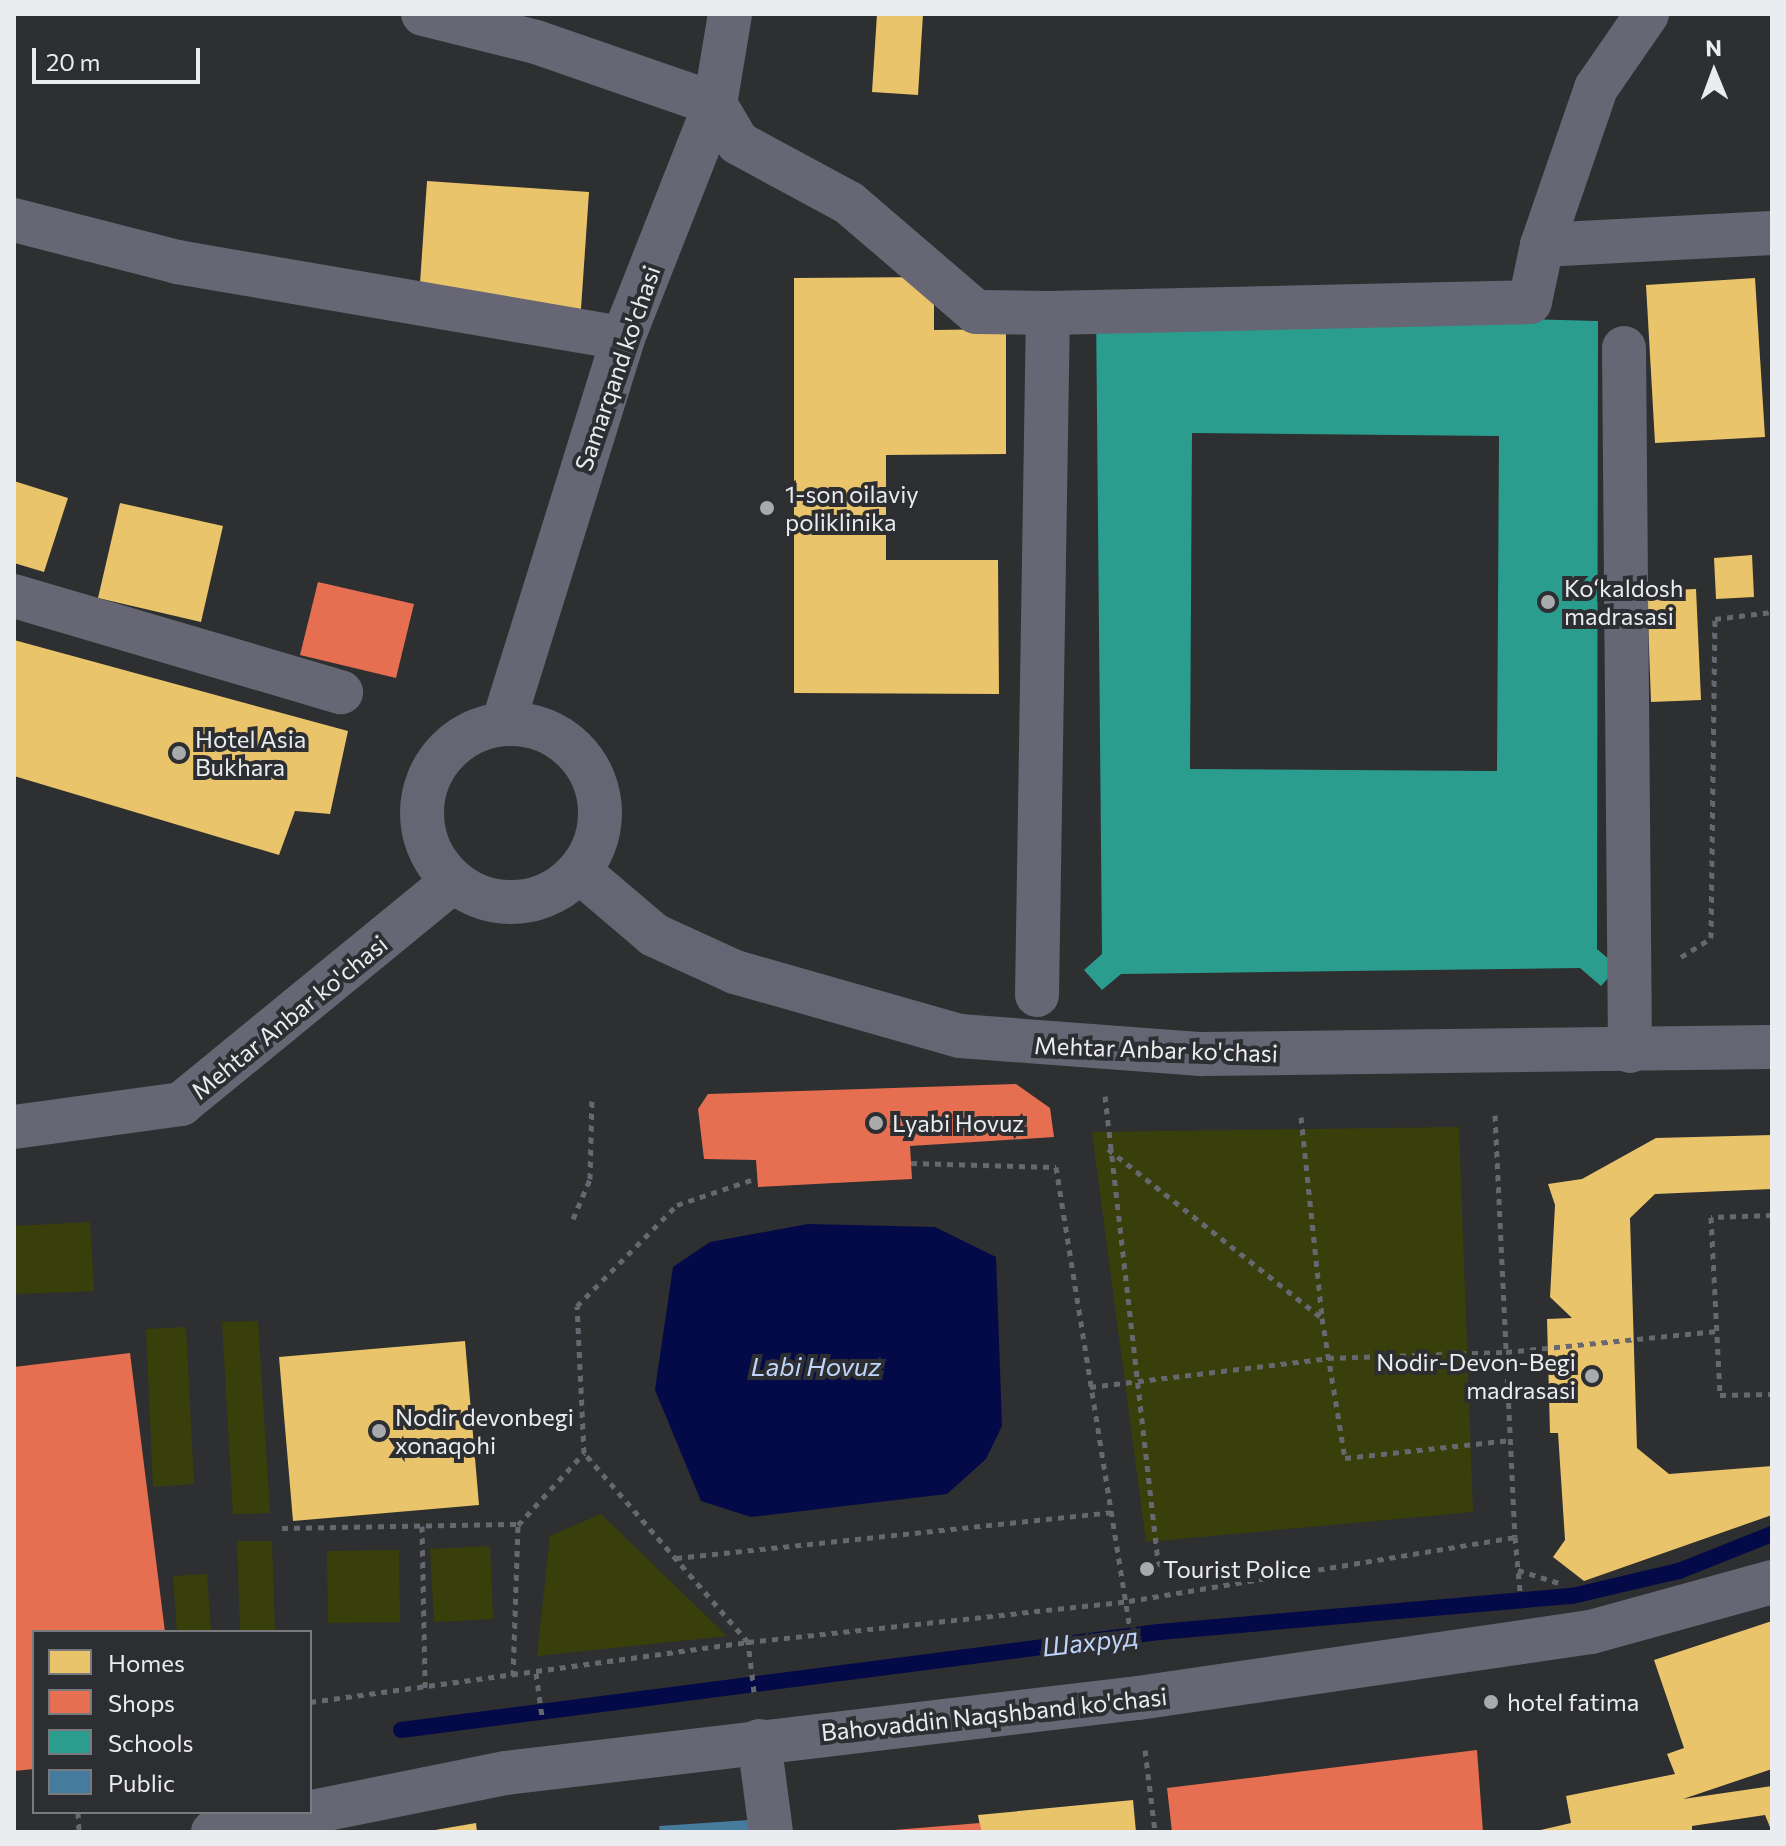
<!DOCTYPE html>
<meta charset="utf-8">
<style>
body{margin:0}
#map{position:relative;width:1786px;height:1846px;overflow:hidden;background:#2e2f31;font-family:Commissioner,sans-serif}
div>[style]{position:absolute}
.green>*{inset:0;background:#393f0a}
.water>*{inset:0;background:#040a47}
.homes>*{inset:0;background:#e9c46a}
.shops>*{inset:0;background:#e76f51}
.schools>*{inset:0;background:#2a9d8f}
.public>*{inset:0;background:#457b9d}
.stream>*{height:16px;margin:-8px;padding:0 8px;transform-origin:8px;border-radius:8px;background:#040a47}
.path>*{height:5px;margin-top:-2.5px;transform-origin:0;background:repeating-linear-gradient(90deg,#676770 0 6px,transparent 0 12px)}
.minor>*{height:44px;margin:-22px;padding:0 22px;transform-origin:22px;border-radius:22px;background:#666674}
.major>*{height:44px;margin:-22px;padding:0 22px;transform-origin:22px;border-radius:22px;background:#656673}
.major>.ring{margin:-22px;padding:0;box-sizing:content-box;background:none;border:44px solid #656673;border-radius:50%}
.dots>*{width:22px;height:22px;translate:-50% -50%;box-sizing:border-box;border:4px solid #2d2e32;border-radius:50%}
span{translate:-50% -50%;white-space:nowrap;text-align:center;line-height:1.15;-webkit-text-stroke:8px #2d2e32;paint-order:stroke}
.street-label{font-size:24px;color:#ebecef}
.poi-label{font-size:24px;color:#ebecef}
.left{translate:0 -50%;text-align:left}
.right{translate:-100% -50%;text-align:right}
.water-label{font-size:26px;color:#bed4fb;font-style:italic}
.frame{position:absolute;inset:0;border:16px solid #ebecef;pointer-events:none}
.legend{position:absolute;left:32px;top:1630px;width:280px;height:184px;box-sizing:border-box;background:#2d2e32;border:2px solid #797a7e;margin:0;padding:10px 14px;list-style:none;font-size:24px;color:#ebecef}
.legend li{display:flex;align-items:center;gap:16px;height:40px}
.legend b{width:40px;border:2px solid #797a7e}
.north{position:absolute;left:1674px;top:32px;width:80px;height:80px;-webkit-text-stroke:6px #2d2e32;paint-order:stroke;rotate:359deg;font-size:22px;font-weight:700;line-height:32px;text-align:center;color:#ebecef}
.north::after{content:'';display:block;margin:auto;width:28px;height:36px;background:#ebecef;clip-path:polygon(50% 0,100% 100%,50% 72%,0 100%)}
.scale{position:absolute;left:32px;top:48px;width:168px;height:36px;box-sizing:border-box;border:4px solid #ebecef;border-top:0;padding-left:10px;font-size:24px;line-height:28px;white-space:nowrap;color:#ebecef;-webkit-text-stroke:6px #2d2e32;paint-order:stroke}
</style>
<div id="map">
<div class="green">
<i style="clip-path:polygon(1459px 1127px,1473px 1512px,1146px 1542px,1092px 1132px)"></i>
<i style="clip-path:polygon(90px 1222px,94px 1291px,14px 1294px,14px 1226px)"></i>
<i style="clip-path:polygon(258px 1321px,270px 1513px,233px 1514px,222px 1322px)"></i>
<i style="clip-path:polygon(186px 1327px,194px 1484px,153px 1487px,146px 1329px)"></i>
<i style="clip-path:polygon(601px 1514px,727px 1636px,537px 1656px,550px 1536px)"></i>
<i style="clip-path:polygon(237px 1541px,272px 1541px,275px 1632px,240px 1632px)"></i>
<i style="clip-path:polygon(490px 1546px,493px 1619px,434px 1622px,430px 1549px)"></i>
<i style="clip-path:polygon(399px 1550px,400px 1622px,328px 1623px,327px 1551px)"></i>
<i style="clip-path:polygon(207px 1574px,211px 1632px,177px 1632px,173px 1576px)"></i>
</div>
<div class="water">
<i style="clip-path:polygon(808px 1224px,935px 1227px,996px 1257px,1002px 1426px,986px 1459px,947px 1494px,751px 1517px,701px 1501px,655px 1390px,673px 1267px,710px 1242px)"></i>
</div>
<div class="homes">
<i style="clip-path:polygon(877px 14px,923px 14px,918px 95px,872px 92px)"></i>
<i style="clip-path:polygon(427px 181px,589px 192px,581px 309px,419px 298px)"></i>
<i style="clip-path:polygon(934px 277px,934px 330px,1006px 329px,1006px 454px,886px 455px,886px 560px,998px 560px,999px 694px,794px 693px,794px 278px)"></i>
<i style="clip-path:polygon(1755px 278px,1765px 437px,1655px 443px,1646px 285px)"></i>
<i style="clip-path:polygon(14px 481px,68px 498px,44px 572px,14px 563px)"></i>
<i style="clip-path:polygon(120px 503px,223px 526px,201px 622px,98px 598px)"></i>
<i style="clip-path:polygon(1752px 555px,1754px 597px,1716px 599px,1714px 558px)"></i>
<i style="clip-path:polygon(1696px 589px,1701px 700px,1651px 702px,1647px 591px)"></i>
<i style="clip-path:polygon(14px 640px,348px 731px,330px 814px,295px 811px,279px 855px,14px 776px)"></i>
<i style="clip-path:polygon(1772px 1135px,1772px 1189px,1655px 1194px,1630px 1218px,1637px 1448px,1669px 1474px,1772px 1466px,1772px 1515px,1584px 1581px,1553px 1557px,1565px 1540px,1558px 1433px,1550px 1433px,1547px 1319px,1572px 1318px,1550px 1297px,1555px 1205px,1548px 1184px,1582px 1179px,1656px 1138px)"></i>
<i style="clip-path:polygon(465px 1341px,479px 1505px,293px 1521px,279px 1357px)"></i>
<i style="clip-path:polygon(1772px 1621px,1772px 1769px,1683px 1799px,1772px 1786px,1772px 1832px,1765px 1815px,1692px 1826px,1692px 1832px,1532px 1832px,1571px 1823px,1566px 1796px,1675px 1774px,1667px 1754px,1684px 1748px,1654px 1660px)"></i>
<i style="clip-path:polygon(1133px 1800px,1136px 1832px,981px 1832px,978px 1815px)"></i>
<i style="clip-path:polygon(476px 1823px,477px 1832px,435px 1832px,435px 1830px)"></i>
</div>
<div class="shops">
<i style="clip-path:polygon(318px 582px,414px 604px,396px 678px,300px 655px)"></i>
<i style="clip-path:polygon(1016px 1084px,1050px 1108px,1054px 1137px,910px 1146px,912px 1179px,758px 1187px,756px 1160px,704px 1159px,698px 1109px,708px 1094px)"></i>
<i style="clip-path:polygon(130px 1353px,165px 1632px,34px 1632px,34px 1769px,14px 1771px,14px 1367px)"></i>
<i style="clip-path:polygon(1477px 1750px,1483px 1832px,1172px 1832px,1167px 1788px)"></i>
<i style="clip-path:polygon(980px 1823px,981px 1832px,894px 1832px,894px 1830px)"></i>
</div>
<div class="schools">
<i style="clip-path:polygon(evenodd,1096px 308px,1598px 321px,1597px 949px,1618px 967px,1601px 986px,1580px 968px,1121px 974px,1102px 990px,1084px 970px,1102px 954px,1096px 308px,1192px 433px,1499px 436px,1497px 771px,1190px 769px,1192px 433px)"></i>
</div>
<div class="public">
<i style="clip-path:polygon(749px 1820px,751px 1832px,660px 1832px,659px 1826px)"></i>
</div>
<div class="stream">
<i style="left:401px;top:1730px;width:764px;rotate:-7.37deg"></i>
<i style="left:1159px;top:1632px;width:415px;rotate:-5deg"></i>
<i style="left:1572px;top:1596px;width:110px;rotate:-13.2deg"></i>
<i style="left:1679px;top:1571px;width:100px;rotate:-21.7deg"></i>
</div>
<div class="path">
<i style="left:1681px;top:957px;width:36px;rotate:-32deg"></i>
<i style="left:1711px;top:938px;width:319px;rotate:-89.3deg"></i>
<i style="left:1715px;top:619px;width:57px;rotate:-7deg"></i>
<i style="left:1105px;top:1096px;width:474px;rotate:83.5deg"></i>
<i style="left:1495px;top:1115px;width:422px;rotate:87.3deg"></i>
<i style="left:1301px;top:1117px;width:201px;rotate:84deg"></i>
<i style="left:1108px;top:1149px;width:273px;rotate:38.3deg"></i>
<i style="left:1322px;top:1318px;width:142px;rotate:80.7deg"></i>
<i style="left:1345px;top:1458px;width:167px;rotate:-6.2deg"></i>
<i style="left:911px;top:1163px;width:145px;rotate:1.6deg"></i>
<i style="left:1056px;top:1167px;width:487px;rotate:80.9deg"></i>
<i style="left:1772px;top:1215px;width:61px;rotate:178.1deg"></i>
<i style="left:1711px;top:1217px;width:178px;rotate:87.1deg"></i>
<i style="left:1720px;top:1395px;width:52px;rotate:-1.1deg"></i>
<i style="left:573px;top:1219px;width:43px;rotate:-67deg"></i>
<i style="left:590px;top:1179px;width:80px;rotate:-88.6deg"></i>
<i style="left:1090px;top:1387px;width:240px;rotate:-6.9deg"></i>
<i style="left:1328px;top:1358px;width:178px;rotate:-1.9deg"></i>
<i style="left:1506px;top:1352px;width:210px;rotate:-5.7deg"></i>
<i style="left:422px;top:1526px;width:162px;rotate:88.9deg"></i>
<i style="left:282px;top:1528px;width:236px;rotate:-1deg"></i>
<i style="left:676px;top:1558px;width:439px;rotate:-6deg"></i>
<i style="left:1518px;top:1570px;width:43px;rotate:17.6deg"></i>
<i style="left:536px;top:1673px;width:43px;rotate:82.1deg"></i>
<i style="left:513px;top:1676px;width:151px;rotate:-88.1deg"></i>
<i style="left:518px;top:1525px;width:98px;rotate:-47.5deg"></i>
<i style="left:754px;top:1692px;width:50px;rotate:-96.8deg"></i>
<i style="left:748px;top:1642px;width:250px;rotate:-130.9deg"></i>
<i style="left:584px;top:1453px;width:147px;rotate:-92.7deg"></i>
<i style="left:577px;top:1306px;width:142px;rotate:-45.3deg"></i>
<i style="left:677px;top:1205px;width:84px;rotate:-18.6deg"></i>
<i style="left:310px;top:1702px;width:442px;rotate:-7.8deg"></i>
<i style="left:748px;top:1642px;width:383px;rotate:-6.1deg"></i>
<i style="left:1129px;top:1601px;width:391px;rotate:-9.4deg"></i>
<i style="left:1515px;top:1537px;width:54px;rotate:84.7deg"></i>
<i style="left:1145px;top:1750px;width:83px;rotate:83deg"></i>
<i style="left:78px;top:1812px;width:20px;rotate:87deg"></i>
</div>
<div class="minor">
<i style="left:423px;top:14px;width:116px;rotate:13.9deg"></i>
<i style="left:536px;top:42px;width:189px;rotate:19.1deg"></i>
<i style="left:715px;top:104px;width:45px;rotate:59.5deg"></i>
<i style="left:738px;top:143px;width:126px;rotate:28.4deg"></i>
<i style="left:849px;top:203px;width:167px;rotate:40.6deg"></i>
<i style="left:976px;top:312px;width:72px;rotate:0.8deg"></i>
<i style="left:1048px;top:313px;width:482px;rotate:-1.3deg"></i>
<i style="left:1530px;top:302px;width:58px;rotate:-78.1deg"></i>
<i style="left:1542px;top:245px;width:166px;rotate:-71deg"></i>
<i style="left:1596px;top:88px;width:90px;rotate:-55.4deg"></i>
<i style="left:14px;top:220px;width:168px;rotate:14.4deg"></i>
<i style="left:177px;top:262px;width:452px;rotate:9.7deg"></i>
<i style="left:1542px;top:245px;width:230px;rotate:-3deg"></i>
<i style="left:1624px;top:348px;width:703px;rotate:89.51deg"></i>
<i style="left:14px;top:596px;width:341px;rotate:16.4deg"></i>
<i style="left:503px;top:724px;width:404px;rotate:-72.7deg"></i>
<i style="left:623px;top:338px;width:251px;rotate:-68.5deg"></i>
<i style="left:715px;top:104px;width:91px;rotate:-80.5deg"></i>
<i style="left:1037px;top:995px;width:682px;rotate:-89.08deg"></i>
<i style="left:14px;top:1127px;width:169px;rotate:-7.8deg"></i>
<i style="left:181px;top:1104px;width:350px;rotate:-39.3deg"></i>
<i style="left:759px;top:1741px;width:92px;rotate:82.5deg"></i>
<i style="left:213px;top:1832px;width:299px;rotate:-11.4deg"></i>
<i style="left:506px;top:1773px;width:636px;rotate:-6.77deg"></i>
<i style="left:1138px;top:1698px;width:458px;rotate:-8.3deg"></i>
<i style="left:1591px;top:1632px;width:188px;rotate:-15.4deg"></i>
</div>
<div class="major">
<i class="ring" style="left:422px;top:724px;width:134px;height:134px"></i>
<i style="left:580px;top:872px;width:97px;rotate:40.4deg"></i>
<i style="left:654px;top:935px;width:89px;rotate:24.6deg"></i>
<i style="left:735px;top:972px;width:234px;rotate:15.9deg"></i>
<i style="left:960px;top:1036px;width:242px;rotate:4.3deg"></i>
<i style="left:1201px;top:1054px;width:571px;rotate:-0.7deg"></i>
</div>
<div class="dots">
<i style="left:767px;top:508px;background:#a9aaac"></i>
<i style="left:1548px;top:602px;background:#a9aaac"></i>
<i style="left:179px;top:753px;background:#a9aaac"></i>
<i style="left:876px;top:1123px;background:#a9aaac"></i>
<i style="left:1592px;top:1376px;background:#a9aaac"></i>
<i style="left:379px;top:1431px;background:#a9aaac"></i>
<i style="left:1147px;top:1569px;background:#a9aaac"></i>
<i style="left:1491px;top:1702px;background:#a9aaac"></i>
</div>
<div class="street-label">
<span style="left:617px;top:368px;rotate:-71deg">Samarqand ko'chasi</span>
<span style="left:289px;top:1017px;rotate:-39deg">Mehtar Anbar ko'chasi</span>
<span style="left:1156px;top:1049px;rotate:2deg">Mehtar Anbar ko'chasi</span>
<span style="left:994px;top:1714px;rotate:-6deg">Bahovaddin Naqshband ko'chasi</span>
</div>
<div class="poi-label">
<span class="left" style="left:785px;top:508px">1-son oilaviy<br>poliklinika</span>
<span class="left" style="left:1564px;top:602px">Koʻkaldosh<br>madrasasi</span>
<span class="left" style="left:195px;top:753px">Hotel Asia<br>Bukhara</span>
<span class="left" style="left:892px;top:1123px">Lyabi Hovuz</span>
<span class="right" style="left:1576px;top:1376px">Nodir-Devon-Begi<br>madrasasi</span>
<span class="left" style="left:395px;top:1431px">Nodir devonbegi<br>xonaqohi</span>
<span class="left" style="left:1163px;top:1569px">Tourist Police</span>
<span class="left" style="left:1507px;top:1702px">hotel fatima</span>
</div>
<div class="water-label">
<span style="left:816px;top:1366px">Labi Hovuz</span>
<span style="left:1090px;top:1641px;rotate:-7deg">Шахруд</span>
</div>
<div class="frame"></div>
<ul class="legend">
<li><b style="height:22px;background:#e9c46a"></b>Homes</li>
<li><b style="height:22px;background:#e76f51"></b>Shops</li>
<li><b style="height:22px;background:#2a9d8f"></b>Schools</li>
<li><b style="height:22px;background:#457b9d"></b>Public</li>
</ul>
<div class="north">N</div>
<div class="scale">20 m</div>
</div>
